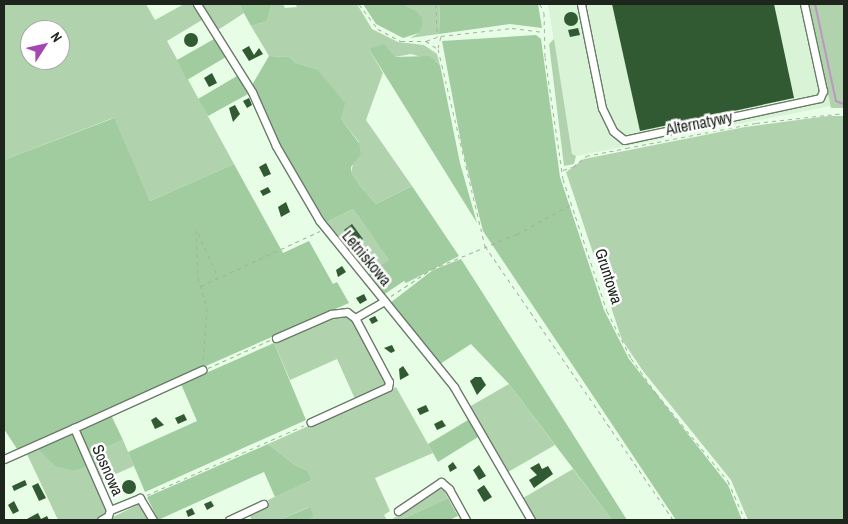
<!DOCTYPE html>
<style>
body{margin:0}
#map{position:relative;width:848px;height:524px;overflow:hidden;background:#e7fde6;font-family:"Archivo Narrow",sans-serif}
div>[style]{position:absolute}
.built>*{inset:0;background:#d8f3d6}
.green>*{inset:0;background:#b0d3ae}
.forest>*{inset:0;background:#a1cc9f}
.stream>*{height:2px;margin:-1px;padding:0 1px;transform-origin:1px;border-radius:1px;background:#bf96c3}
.building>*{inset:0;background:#325a32}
.round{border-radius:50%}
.path>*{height:1px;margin-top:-0.5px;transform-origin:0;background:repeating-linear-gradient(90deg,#a2b3a1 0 4px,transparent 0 8px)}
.roads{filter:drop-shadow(1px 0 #697c68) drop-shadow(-1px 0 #697c68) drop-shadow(0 1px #697c68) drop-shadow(0 -1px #697c68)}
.minor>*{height:7px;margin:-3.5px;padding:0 3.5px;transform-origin:3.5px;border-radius:3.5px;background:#fff}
span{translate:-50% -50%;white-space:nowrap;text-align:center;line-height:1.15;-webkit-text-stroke:5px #fff;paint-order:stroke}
.street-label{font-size:16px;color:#1d251d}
.frame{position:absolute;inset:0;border:5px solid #1d251d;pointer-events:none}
.north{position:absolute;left:20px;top:20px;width:50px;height:50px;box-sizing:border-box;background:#fff;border:1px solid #a5a8a5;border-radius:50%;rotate:55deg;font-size:14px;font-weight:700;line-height:20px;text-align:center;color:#1d251d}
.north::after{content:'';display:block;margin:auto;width:18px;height:22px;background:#a547b0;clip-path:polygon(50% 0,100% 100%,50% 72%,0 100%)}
</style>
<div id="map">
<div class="built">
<i style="clip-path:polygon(548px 4px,809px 4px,831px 106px,576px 156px,572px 154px)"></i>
</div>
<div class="green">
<i style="clip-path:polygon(evenodd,4px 4px,146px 4px,155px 20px,184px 4px,192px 4px,202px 20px,167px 41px,234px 164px,150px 201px,113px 118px,4px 160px,4px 4px,30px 30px,60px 30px,60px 60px,30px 60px,30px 30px)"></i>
<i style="clip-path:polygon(201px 4px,239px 4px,244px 13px,218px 30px)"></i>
<i style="clip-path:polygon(272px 4px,283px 4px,285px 8px,297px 7px,295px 4px,357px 4px,372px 29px,398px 42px,424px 45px,437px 54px,440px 65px,436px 61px,411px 54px,395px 57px,369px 49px,383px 73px,366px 120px,412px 186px,376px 204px,361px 187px,351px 172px,359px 142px,341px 119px,317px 69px,296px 63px,289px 57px,269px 56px,251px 26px,267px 21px)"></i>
<i style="clip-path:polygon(402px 4px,440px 4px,439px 34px,410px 38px,419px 33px)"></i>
<i style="clip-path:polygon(809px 4px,844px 4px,844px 108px,831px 108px)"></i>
<i style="clip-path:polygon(554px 39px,572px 154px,576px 156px,574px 164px,564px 166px,549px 44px)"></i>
<i style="clip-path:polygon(828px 116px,844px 116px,844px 520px,748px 520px,731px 480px,643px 371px,622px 340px,566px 172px,584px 159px,745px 127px)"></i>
<i style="clip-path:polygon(353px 209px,390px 261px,367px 275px,325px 223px)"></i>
<i style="clip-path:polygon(337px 314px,352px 320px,386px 382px,385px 385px,355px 399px,337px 359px,290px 380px,274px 343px)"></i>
<i style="clip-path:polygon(509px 384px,555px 445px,508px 472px,469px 407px)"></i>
<i style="clip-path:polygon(396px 387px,433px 453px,375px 478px,390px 511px,384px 515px,387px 520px,308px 520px,314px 517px,309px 507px,279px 520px,252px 520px,249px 514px,269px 504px,268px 500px,312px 480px,307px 470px,295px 465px,268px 444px)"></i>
<i style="clip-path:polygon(123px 440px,134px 466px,100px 481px,88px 455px)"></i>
<i style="clip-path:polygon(37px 448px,75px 471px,87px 467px,108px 515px,95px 520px,58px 520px,26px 452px)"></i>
<i style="clip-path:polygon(573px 469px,612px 520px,536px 520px,523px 498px)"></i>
<i style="clip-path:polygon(438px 489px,444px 490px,448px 498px,400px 520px,391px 520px)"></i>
<i style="clip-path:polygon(139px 504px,143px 505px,151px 520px,107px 520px)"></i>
</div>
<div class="forest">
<i style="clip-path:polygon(239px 4px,272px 4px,267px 21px,251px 26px)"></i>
<i style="clip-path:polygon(363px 4px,402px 4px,417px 12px,422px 18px,422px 25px,419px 33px,403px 38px,376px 24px)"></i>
<i style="clip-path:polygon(440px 4px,538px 4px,542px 28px,510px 24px,439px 34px)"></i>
<i style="clip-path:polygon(536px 35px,541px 39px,560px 177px,604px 310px,629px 359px,728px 485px,742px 520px,676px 520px,483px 231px,462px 148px,442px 41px)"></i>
<i style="clip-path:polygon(214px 39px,226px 57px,187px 80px,177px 60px)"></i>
<i style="clip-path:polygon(384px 44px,395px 57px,430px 56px,440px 65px,460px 163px,477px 223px,369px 49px)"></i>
<i style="clip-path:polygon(269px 56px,289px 57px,296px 63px,317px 69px,345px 103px,341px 119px,359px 143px,361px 154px,351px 167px,351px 172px,361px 187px,376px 204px,412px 186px,459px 256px,406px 283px,404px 281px,383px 295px,367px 275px,389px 260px,353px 209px,325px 223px,276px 137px,252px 85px)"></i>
<i style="clip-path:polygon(237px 76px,248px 94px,208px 116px,198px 99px)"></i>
<i style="clip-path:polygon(114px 118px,150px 201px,234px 164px,283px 253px,309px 241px,333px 284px,337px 282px,349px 303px,17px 449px,4px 429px,4px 160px)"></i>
<i style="clip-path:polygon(461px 259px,569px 428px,627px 520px,612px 520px,509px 384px,471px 344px,440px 364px,390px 303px,433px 270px)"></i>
<i style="clip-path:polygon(274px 343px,306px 420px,145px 492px,128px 452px,197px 421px,181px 384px)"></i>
<i style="clip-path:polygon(111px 415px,123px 440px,88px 455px,77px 429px)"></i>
<i style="clip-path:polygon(468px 420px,478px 437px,438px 462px,428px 444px)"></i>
<i style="clip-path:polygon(71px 432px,87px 467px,75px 471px,55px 466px,37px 448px)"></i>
<i style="clip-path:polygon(268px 444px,295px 465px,307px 470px,312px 480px,275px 497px,264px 472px,158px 520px,147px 497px)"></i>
<i style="clip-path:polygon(448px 498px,458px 516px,449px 520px,400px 520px)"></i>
<i style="clip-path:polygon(310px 507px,314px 517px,308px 520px,279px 520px)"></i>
</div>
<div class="stream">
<i style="left:815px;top:4px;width:99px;rotate:77.8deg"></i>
<i style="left:836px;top:101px;width:9px;rotate:21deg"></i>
</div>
<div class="building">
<i style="clip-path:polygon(612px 4px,774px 4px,794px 98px,640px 131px)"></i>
<i class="round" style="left:564px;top:12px;width:14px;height:14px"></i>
<i style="clip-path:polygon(578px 28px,580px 35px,570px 37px,568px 30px)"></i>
<i class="round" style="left:184px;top:33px;width:14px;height:14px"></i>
<i style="clip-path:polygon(249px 46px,254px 55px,259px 48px,263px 54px,249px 61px,242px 50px)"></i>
<i style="clip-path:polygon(212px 73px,217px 83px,209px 87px,204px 78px)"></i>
<i style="clip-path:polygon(249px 98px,252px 105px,247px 108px,243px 101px)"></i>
<i style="clip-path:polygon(235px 105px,240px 114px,233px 122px,229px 108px)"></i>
<i style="clip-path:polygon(266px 163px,271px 174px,264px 177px,259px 167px)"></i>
<i style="clip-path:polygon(268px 187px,271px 192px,263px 196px,260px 191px)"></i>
<i style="clip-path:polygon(286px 202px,290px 212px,281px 217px,278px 207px)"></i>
<i style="clip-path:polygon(352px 224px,363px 239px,356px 245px,344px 230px)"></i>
<i style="clip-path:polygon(342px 266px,346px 272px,338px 277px,336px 270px)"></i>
<i style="clip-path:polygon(364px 294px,367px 300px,360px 304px,356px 298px)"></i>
<i style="clip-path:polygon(375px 316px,378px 321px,372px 324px,369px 319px)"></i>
<i style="clip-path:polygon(392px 345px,395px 351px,391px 353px,384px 348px)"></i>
<i style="clip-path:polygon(403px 366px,409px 375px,400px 380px,399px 369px)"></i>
<i style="clip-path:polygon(475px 377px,481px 377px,486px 385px,477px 395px,470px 381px)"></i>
<i style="clip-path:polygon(426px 405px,429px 411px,420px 415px,417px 409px)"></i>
<i style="clip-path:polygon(184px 414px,187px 420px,178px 424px,175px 418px)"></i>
<i style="clip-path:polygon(156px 417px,164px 425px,155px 429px,151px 420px)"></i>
<i style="clip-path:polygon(442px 420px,446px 426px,437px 430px,434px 424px)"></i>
<i style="clip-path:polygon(453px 462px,457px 468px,450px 472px,448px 466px)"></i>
<i style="clip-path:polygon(539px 463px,542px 469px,548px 466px,553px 474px,534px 488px,529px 480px,537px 475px,530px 468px)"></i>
<i style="clip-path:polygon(479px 465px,486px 476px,479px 480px,473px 470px)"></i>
<i class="round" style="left:122px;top:480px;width:14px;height:14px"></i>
<i style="clip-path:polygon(25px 480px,27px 485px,14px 491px,12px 486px)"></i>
<i style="clip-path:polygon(38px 483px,46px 498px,39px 501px,32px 486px)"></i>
<i style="clip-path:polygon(484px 485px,492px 497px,484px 502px,477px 490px)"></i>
<i style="clip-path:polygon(14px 501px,19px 511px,13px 514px,8px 505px)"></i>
<i style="clip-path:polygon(211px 501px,214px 506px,207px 510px,204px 504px)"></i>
<i style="clip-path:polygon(192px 508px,195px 514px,188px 517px,186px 511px)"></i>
<i style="clip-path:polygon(38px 513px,41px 519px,47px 516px,49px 520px,25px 520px)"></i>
</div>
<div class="path">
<i style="left:359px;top:4px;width:31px;rotate:53deg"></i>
<i style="left:378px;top:29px;width:26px;rotate:28deg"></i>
<i style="left:401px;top:41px;width:25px"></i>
<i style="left:426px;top:41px;width:14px;rotate:34deg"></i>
<i style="left:438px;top:49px;width:203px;rotate:76.6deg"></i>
<i style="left:485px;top:246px;width:332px;rotate:55.5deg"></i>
<i style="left:436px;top:4px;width:33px;rotate:88deg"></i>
<i style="left:540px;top:4px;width:10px;rotate:66deg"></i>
<i style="left:544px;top:13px;width:44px;rotate:88.7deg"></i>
<i style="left:545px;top:57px;width:123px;rotate:81.6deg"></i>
<i style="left:563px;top:179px;width:139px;rotate:71.6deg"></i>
<i style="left:607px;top:311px;width:53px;rotate:62.9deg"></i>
<i style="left:631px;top:358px;width:43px;rotate:54.5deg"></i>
<i style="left:656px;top:393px;width:114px;rotate:50.7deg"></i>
<i style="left:728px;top:481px;width:43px;rotate:66.4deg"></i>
<i style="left:426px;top:41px;width:15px;rotate:-20deg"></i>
<i style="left:438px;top:48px;width:12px;rotate:-76deg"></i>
<i style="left:441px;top:36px;width:71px;rotate:-6.4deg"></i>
<i style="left:512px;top:28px;width:32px;rotate:7deg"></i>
<i style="left:563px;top:170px;width:10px;rotate:-17deg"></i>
<i style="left:573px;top:167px;width:17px;rotate:-40deg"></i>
<i style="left:586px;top:156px;width:41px;rotate:-11.3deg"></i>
<i style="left:626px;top:148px;width:132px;rotate:-10.9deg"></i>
<i style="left:756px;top:123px;width:89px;rotate:-6.5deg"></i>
<i style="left:196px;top:230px;width:47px;rotate:87.6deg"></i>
<i style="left:198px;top:277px;width:32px;rotate:74deg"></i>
<i style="left:207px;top:308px;width:56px;rotate:94.1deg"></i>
<i style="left:198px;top:233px;width:48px;rotate:65.6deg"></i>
<i style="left:201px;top:286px;width:131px;rotate:-24.8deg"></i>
<i style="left:391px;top:296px;width:49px;rotate:-33.4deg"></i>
<i style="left:432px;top:269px;width:92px;rotate:-22.4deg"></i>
<i style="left:517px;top:234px;width:63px;rotate:-28.6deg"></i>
<i style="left:208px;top:368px;width:68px;rotate:-24.3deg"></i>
<i style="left:147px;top:495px;width:173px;rotate:-23.9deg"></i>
</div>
<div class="roads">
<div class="minor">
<i style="left:197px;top:4px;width:104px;rotate:58deg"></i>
<i style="left:252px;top:92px;width:59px;rotate:66deg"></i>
<i style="left:276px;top:146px;width:86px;rotate:59.8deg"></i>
<i style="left:319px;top:220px;width:215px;rotate:51deg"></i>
<i style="left:454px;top:387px;width:154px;rotate:59.9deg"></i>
<i style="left:581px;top:4px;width:106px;rotate:78.6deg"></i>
<i style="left:602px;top:108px;width:25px;rotate:64deg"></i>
<i style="left:613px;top:131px;width:14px;rotate:39deg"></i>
<i style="left:624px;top:140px;width:200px;rotate:-12.1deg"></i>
<i style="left:820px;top:98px;width:8px;rotate:-67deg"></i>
<i style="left:823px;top:91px;width:89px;rotate:-102.3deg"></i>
<i style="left:355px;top:318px;width:34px;rotate:-30deg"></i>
<i style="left:276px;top:338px;width:60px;rotate:-23.6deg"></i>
<i style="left:331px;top:314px;width:16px;rotate:-7deg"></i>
<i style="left:347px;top:312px;width:10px;rotate:37deg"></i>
<i style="left:355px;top:318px;width:72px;rotate:62deg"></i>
<i style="left:389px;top:382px;width:5px;rotate:101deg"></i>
<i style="left:388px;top:387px;width:85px;rotate:155.6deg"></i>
<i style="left:4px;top:459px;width:77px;rotate:-23.9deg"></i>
<i style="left:398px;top:511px;width:52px;rotate:-34deg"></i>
<i style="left:441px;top:482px;width:11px;rotate:41deg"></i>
<i style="left:449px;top:489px;width:35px;rotate:61deg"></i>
<i style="left:101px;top:520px;width:8px;rotate:-30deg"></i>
<i style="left:108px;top:516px;width:6px;rotate:-72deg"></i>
<i style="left:153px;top:520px;width:26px;rotate:-121deg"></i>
<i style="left:140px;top:498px;width:32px;rotate:158deg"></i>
<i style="left:110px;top:510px;width:90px;rotate:-113.7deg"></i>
<i style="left:74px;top:428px;width:141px;rotate:-24.4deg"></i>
<i style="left:229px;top:520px;width:38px;rotate:-25deg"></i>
</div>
</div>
<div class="street-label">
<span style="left:699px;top:123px;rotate:-11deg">Alternatywy</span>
<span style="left:367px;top:258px;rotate:50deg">Letniskowa</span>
<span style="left:609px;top:276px;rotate:72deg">Gruntowa</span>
<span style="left:108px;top:470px;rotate:66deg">Sosnowa</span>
</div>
<div class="frame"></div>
<div class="north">N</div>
</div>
